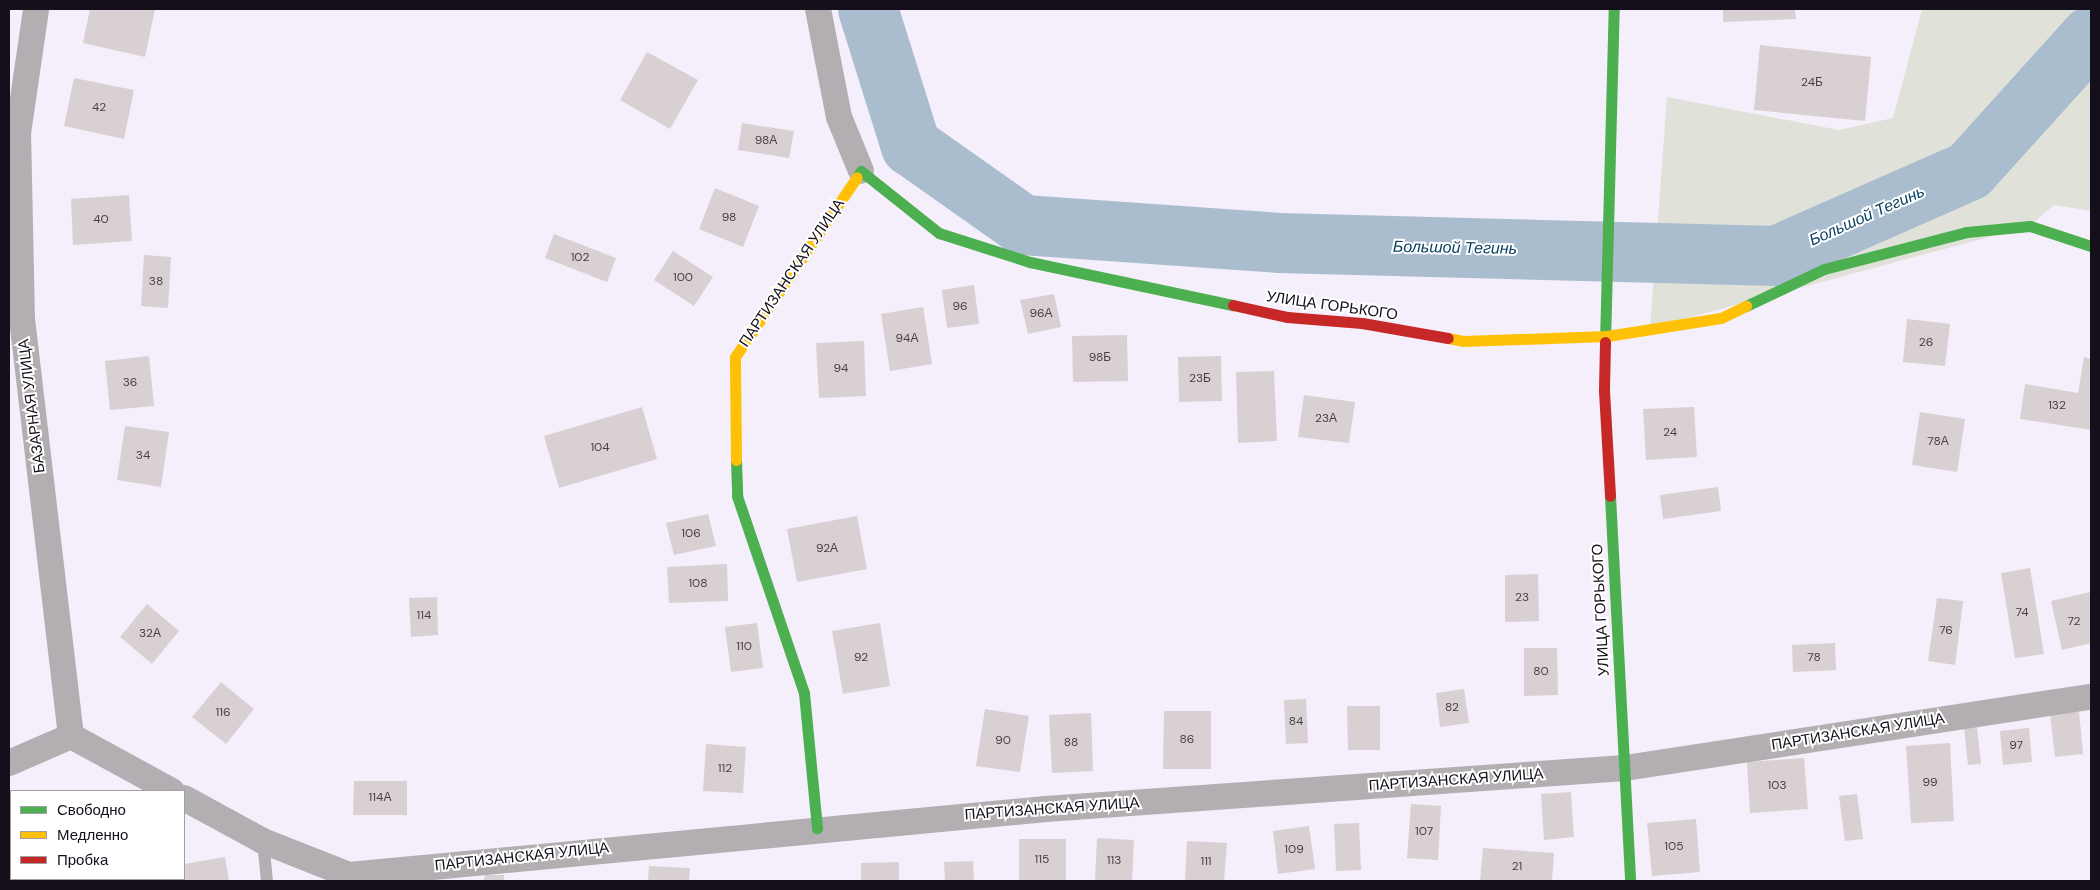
<!DOCTYPE html>
<meta charset="utf-8">
<style>
body{margin:0}
#map{position:relative;width:2100px;height:890px;overflow:hidden;background:#f4effa;font-family:"DM Sans",sans-serif}
div>[style]{position:absolute}
.green>*{inset:0;background:#e0e2da}
.river>*{height:60px;margin:-30px;padding:0 30px;transform-origin:30px;border-radius:30px;background:#aabdcf}
.building>*{inset:0;background:#d9d0d3}
.lane>*{height:12px;margin:-6px;padding:0 6px;transform-origin:6px;border-radius:6px;background:#b3aeb1}
.street>*{height:26px;margin:-13px;padding:0 13px;transform-origin:13px;border-radius:13px;background:#b3aeb1}
.fast>*{height:11px;margin:-5.5px;padding:0 5.5px;transform-origin:5.5px;border-radius:5.5px;background:#4caf50}
.slow>*{height:11px;margin:-5.5px;padding:0 5.5px;transform-origin:5.5px;border-radius:5.5px;background:#ffc107}
.jam>*{height:11px;margin:-5.5px;padding:0 5.5px;transform-origin:5.5px;border-radius:5.5px;background:#c62828}
span{translate:-50% -50%;white-space:nowrap;text-align:center;line-height:1.15;-webkit-text-stroke:4px #fff;paint-order:stroke}
.number-label{font-size:12px;color:#453f48}
.number-label span{-webkit-text-stroke-width:0}
.street-label{font-size:15px;color:#140f1a}
.water-label{font-size:16px;color:#09415e;font-style:italic}
.frame{position:absolute;inset:0;border:10px solid #140f1a;pointer-events:none}
.legend{position:absolute;left:10px;top:790px;width:175px;height:90px;box-sizing:border-box;background:#fff;border:1px solid #a19fa3;margin:0;padding:6px 9px;list-style:none;font-size:15px;color:#140f1a}
.legend li{display:flex;align-items:center;gap:10px;height:25px}
.legend b{width:25px;border:1px solid #a19fa3}
</style>
<div id="map">
<div class="green">
<i style="clip-path:polygon(839px 9px,884px 9px,893px 51px,863px 89px)"></i>
<i style="clip-path:polygon(1922px 9px,2091px 9px,2091px 211px,2054px 205px,2030px 226px,1650px 328px,1667px 97px,1839px 130px,1893px 118px)"></i>
</div>
<div class="river">
<i style="left:868px;top:9px;width:144px;rotate:72.6deg"></i>
<i style="left:911px;top:146px;width:137px;rotate:35.2deg"></i>
<i style="left:1023px;top:225px;width:257px;rotate:4deg"></i>
<i style="left:1279px;top:243px;width:497px;rotate:1.5deg"></i>
<i style="left:1776px;top:256px;width:211px;rotate:-23.8deg"></i>
<i style="left:1969px;top:171px;width:182px;rotate:-47.9deg"></i>
</div>
<div class="building">
<i style="clip-path:polygon(90px 9px,155px 9px,145px 57px,83px 43px)"></i>
<i style="clip-path:polygon(1723px 9px,1795px 9px,1796px 19px,1723px 22px)"></i>
<i style="clip-path:polygon(1760px 45px,1871px 57px,1865px 121px,1754px 110px)"></i>
<i style="clip-path:polygon(647px 52px,698px 80px,670px 129px,620px 100px)"></i>
<i style="clip-path:polygon(74px 78px,134px 90px,124px 139px,64px 126px)"></i>
<i style="clip-path:polygon(742px 123px,794px 131px,789px 158px,738px 150px)"></i>
<i style="clip-path:polygon(715px 188px,759px 206px,743px 247px,699px 229px)"></i>
<i style="clip-path:polygon(129px 195px,132px 241px,73px 245px,71px 199px)"></i>
<i style="clip-path:polygon(554px 234px,616px 258px,607px 282px,545px 258px)"></i>
<i style="clip-path:polygon(673px 251px,713px 277px,694px 306px,654px 280px)"></i>
<i style="clip-path:polygon(144px 255px,171px 257px,168px 308px,141px 306px)"></i>
<i style="clip-path:polygon(974px 285px,979px 324px,947px 328px,942px 290px)"></i>
<i style="clip-path:polygon(1054px 294px,1061px 327px,1028px 334px,1020px 300px)"></i>
<i style="clip-path:polygon(923px 307px,932px 364px,890px 371px,881px 314px)"></i>
<i style="clip-path:polygon(1907px 319px,1950px 324px,1945px 366px,1903px 362px)"></i>
<i style="clip-path:polygon(1127px 335px,1128px 381px,1073px 382px,1072px 336px)"></i>
<i style="clip-path:polygon(864px 341px,866px 396px,819px 398px,816px 343px)"></i>
<i style="clip-path:polygon(149px 356px,154px 406px,110px 410px,105px 361px)"></i>
<i style="clip-path:polygon(1221px 356px,1222px 401px,1179px 402px,1178px 357px)"></i>
<i style="clip-path:polygon(2084px 357px,2091px 359px,2091px 430px,2020px 419px,2025px 384px,2078px 393px)"></i>
<i style="clip-path:polygon(1274px 371px,1277px 441px,1238px 443px,1236px 372px)"></i>
<i style="clip-path:polygon(1304px 395px,1355px 402px,1349px 443px,1298px 437px)"></i>
<i style="clip-path:polygon(642px 407px,657px 459px,559px 488px,544px 436px)"></i>
<i style="clip-path:polygon(1694px 407px,1697px 457px,1646px 460px,1643px 409px)"></i>
<i style="clip-path:polygon(1920px 412px,1965px 419px,1957px 472px,1912px 465px)"></i>
<i style="clip-path:polygon(125px 426px,169px 432px,161px 487px,117px 480px)"></i>
<i style="clip-path:polygon(1718px 487px,1721px 511px,1663px 519px,1660px 495px)"></i>
<i style="clip-path:polygon(708px 514px,716px 546px,674px 555px,666px 523px)"></i>
<i style="clip-path:polygon(857px 516px,867px 569px,797px 582px,787px 529px)"></i>
<i style="clip-path:polygon(727px 564px,728px 601px,669px 603px,667px 567px)"></i>
<i style="clip-path:polygon(2030px 568px,2044px 654px,2015px 658px,2001px 573px)"></i>
<i style="clip-path:polygon(1538px 574px,1539px 621px,1505px 622px,1505px 575px)"></i>
<i style="clip-path:polygon(2091px 592px,2091px 643px,2062px 650px,2051px 601px)"></i>
<i style="clip-path:polygon(437px 597px,438px 635px,411px 637px,409px 598px)"></i>
<i style="clip-path:polygon(1937px 598px,1963px 601px,1955px 665px,1928px 661px)"></i>
<i style="clip-path:polygon(147px 604px,179px 631px,152px 664px,120px 637px)"></i>
<i style="clip-path:polygon(757px 623px,763px 668px,731px 672px,725px 627px)"></i>
<i style="clip-path:polygon(880px 623px,890px 686px,843px 694px,832px 631px)"></i>
<i style="clip-path:polygon(1835px 643px,1836px 670px,1793px 672px,1792px 645px)"></i>
<i style="clip-path:polygon(1524px 648px,1557px 648px,1558px 695px,1524px 696px)"></i>
<i style="clip-path:polygon(221px 682px,254px 709px,226px 744px,192px 717px)"></i>
<i style="clip-path:polygon(1464px 689px,1469px 723px,1440px 727px,1436px 693px)"></i>
<i style="clip-path:polygon(1306px 699px,1308px 743px,1286px 744px,1284px 700px)"></i>
<i style="clip-path:polygon(1347px 706px,1380px 706px,1380px 750px,1348px 750px)"></i>
<i style="clip-path:polygon(985px 709px,1029px 716px,1020px 772px,976px 766px)"></i>
<i style="clip-path:polygon(1164px 711px,1211px 711px,1211px 769px,1163px 769px)"></i>
<i style="clip-path:polygon(2079px 711px,2083px 754px,2055px 757px,2050px 714px)"></i>
<i style="clip-path:polygon(1091px 713px,1093px 771px,1052px 773px,1049px 715px)"></i>
<i style="clip-path:polygon(1977px 727px,1981px 764px,1968px 765px,1964px 728px)"></i>
<i style="clip-path:polygon(2029px 728px,2032px 762px,2003px 765px,2000px 731px)"></i>
<i style="clip-path:polygon(1950px 743px,1954px 821px,1911px 823px,1906px 746px)"></i>
<i style="clip-path:polygon(706px 744px,746px 747px,743px 793px,703px 791px)"></i>
<i style="clip-path:polygon(1804px 758px,1808px 809px,1750px 813px,1747px 762px)"></i>
<i style="clip-path:polygon(354px 781px,407px 781px,407px 815px,353px 815px)"></i>
<i style="clip-path:polygon(1571px 792px,1574px 837px,1544px 840px,1541px 794px)"></i>
<i style="clip-path:polygon(1857px 794px,1863px 839px,1845px 841px,1839px 796px)"></i>
<i style="clip-path:polygon(1411px 804px,1441px 806px,1438px 860px,1407px 858px)"></i>
<i style="clip-path:polygon(1696px 819px,1700px 872px,1652px 876px,1647px 823px)"></i>
<i style="clip-path:polygon(1359px 823px,1361px 870px,1336px 871px,1334px 824px)"></i>
<i style="clip-path:polygon(1309px 826px,1315px 869px,1278px 874px,1273px 831px)"></i>
<i style="clip-path:polygon(1097px 838px,1134px 840px,1132px 881px,1095px 881px)"></i>
<i style="clip-path:polygon(1019px 839px,1066px 839px,1066px 881px,1019px 881px)"></i>
<i style="clip-path:polygon(9px 840px,11px 879px,35px 881px,9px 881px)"></i>
<i style="clip-path:polygon(1187px 841px,1227px 843px,1224px 881px,1185px 881px)"></i>
<i style="clip-path:polygon(1483px 848px,1554px 853px,1552px 881px,1480px 881px)"></i>
<i style="clip-path:polygon(225px 857px,229px 881px,163px 881px,162px 879px,184px 879px,184px 864px)"></i>
<i style="clip-path:polygon(973px 861px,974px 881px,945px 881px,944px 862px)"></i>
<i style="clip-path:polygon(899px 862px,899px 881px,861px 881px,861px 863px)"></i>
<i style="clip-path:polygon(649px 866px,690px 868px,689px 881px,648px 881px)"></i>
<i style="clip-path:polygon(485px 875px,504px 875px,504px 881px,484px 881px)"></i>
</div>
<div class="lane">
<i style="left:263px;top:841px;width:40px;rotate:84.3deg"></i>
</div>
<div class="street">
<i style="left:818px;top:9px;width:110px;rotate:79deg"></i>
<i style="left:839px;top:117px;width:58px;rotate:67.8deg"></i>
<i style="left:71px;top:736px;width:115px;rotate:28.6deg"></i>
<i style="left:9px;top:763px;width:68px;rotate:-23.5deg"></i>
<i style="left:71px;top:736px;width:418px;rotate:-96.7deg"></i>
<i style="left:22px;top:321px;width:188px;rotate:-91.2deg"></i>
<i style="left:18px;top:133px;width:125px;rotate:-81.7deg"></i>
<i style="left:184px;top:798px;width:90px;rotate:28.6deg"></i>
<i style="left:263px;top:841px;width:92px;rotate:21.6deg"></i>
<i style="left:349px;top:875px;width:700px;rotate:-5.41deg"></i>
<i style="left:1046px;top:809px;width:580px;rotate:-4.05deg"></i>
<i style="left:1625px;top:768px;width:471px;rotate:-8.7deg"></i>
</div>
<div class="fast">
<i style="left:857px;top:177px;width:7px;rotate:-56deg"></i>
<i style="left:861px;top:171px;width:100px;rotate:38.5deg"></i>
<i style="left:939px;top:233px;width:96px;rotate:17.7deg"></i>
<i style="left:1030px;top:262px;width:208px;rotate:12deg"></i>
<i style="left:1746px;top:306px;width:86px;rotate:-25.4deg"></i>
<i style="left:1824px;top:269px;width:148px;rotate:-14.5deg"></i>
<i style="left:1967px;top:232px;width:63px;rotate:-5.4deg"></i>
<i style="left:2030px;top:226px;width:64px;rotate:18.2deg"></i>
<i style="left:1605px;top:342px;width:333px;rotate:-88.5deg"></i>
<i style="left:736px;top:460px;width:36px;rotate:88deg"></i>
<i style="left:737px;top:496px;width:208px;rotate:71.2deg"></i>
<i style="left:804px;top:693px;width:136px;rotate:84.5deg"></i>
<i style="left:1610px;top:496px;width:386px;rotate:87deg"></i>
</div>
<div class="slow">
<i style="left:1448px;top:338px;width:15px;rotate:11deg"></i>
<i style="left:1463px;top:341px;width:144px;rotate:-2deg"></i>
<i style="left:1607px;top:336px;width:115px;rotate:-9deg"></i>
<i style="left:1721px;top:318px;width:28px;rotate:-26deg"></i>
<i style="left:736px;top:460px;width:103px;rotate:-90.6deg"></i>
<i style="left:735px;top:357px;width:217px;rotate:-55.9deg"></i>
</div>
<div class="jam">
<i style="left:1233px;top:305px;width:55px;rotate:12.5deg"></i>
<i style="left:1287px;top:317px;width:75px;rotate:4.6deg"></i>
<i style="left:1362px;top:323px;width:87px;rotate:9.9deg"></i>
<i style="left:1605px;top:342px;width:49px;rotate:91.2deg"></i>
<i style="left:1604px;top:391px;width:105px;rotate:86.7deg"></i>
</div>
<div class="number-label">
<span style="left:1812px;top:83px">24Б</span>
<span style="left:99px;top:108px">42</span>
<span style="left:766px;top:141px">98А</span>
<span style="left:729px;top:218px">98</span>
<span style="left:101px;top:220px">40</span>
<span style="left:580px;top:258px">102</span>
<span style="left:683px;top:278px">100</span>
<span style="left:156px;top:282px">38</span>
<span style="left:960px;top:307px">96</span>
<span style="left:1041px;top:314px">96А</span>
<span style="left:907px;top:339px">94А</span>
<span style="left:1926px;top:343px">26</span>
<span style="left:1100px;top:358px">98Б</span>
<span style="left:841px;top:369px">94</span>
<span style="left:1200px;top:379px">23Б</span>
<span style="left:130px;top:383px">36</span>
<span style="left:2057px;top:406px">132</span>
<span style="left:1326px;top:419px">23А</span>
<span style="left:1670px;top:433px">24</span>
<span style="left:1938px;top:442px">78А</span>
<span style="left:600px;top:448px">104</span>
<span style="left:143px;top:456px">34</span>
<span style="left:691px;top:534px">106</span>
<span style="left:827px;top:549px">92А</span>
<span style="left:698px;top:584px">108</span>
<span style="left:1522px;top:598px">23</span>
<span style="left:2022px;top:613px">74</span>
<span style="left:424px;top:616px">114</span>
<span style="left:2074px;top:622px">72</span>
<span style="left:1946px;top:631px">76</span>
<span style="left:150px;top:634px">32А</span>
<span style="left:744px;top:647px">110</span>
<span style="left:861px;top:658px">92</span>
<span style="left:1814px;top:658px">78</span>
<span style="left:1541px;top:672px">80</span>
<span style="left:1452px;top:708px">82</span>
<span style="left:223px;top:713px">116</span>
<span style="left:1296px;top:722px">84</span>
<span style="left:1187px;top:740px">86</span>
<span style="left:1003px;top:741px">90</span>
<span style="left:1071px;top:743px">88</span>
<span style="left:2016px;top:746px">97</span>
<span style="left:725px;top:769px">112</span>
<span style="left:1930px;top:783px">99</span>
<span style="left:1777px;top:786px">103</span>
<span style="left:380px;top:798px">114А</span>
<span style="left:1424px;top:832px">107</span>
<span style="left:1674px;top:847px">105</span>
<span style="left:1294px;top:850px">109</span>
<span style="left:1042px;top:860px">115</span>
<span style="left:1114px;top:861px">113</span>
<span style="left:1206px;top:862px">111</span>
<span style="left:1517px;top:867px">21</span>
</div>
<div class="street-label">
<span style="left:792px;top:273px;rotate:-56deg">ПАРТИЗАНСКАЯ УЛИЦА</span>
<span style="left:1332px;top:306px;rotate:8deg">УЛИЦА ГОРЬКОГО</span>
<span style="left:32px;top:406px;rotate:-97deg">БАЗАРНАЯ УЛИЦА</span>
<span style="left:1601px;top:610px;rotate:-93deg">УЛИЦА ГОРЬКОГО</span>
<span style="left:1858px;top:732px;rotate:-9deg">ПАРТИЗАНСКАЯ УЛИЦА</span>
<span style="left:1456px;top:780px;rotate:-4deg">ПАРТИЗАНСКАЯ УЛИЦА</span>
<span style="left:1052px;top:809px;rotate:-4deg">ПАРТИЗАНСКАЯ УЛИЦА</span>
<span style="left:522px;top:857px;rotate:-6deg">ПАРТИЗАНСКАЯ УЛИЦА</span>
</div>
<div class="water-label">
<span style="left:1867px;top:216px;rotate:-24deg">Большой Тегинь</span>
<span style="left:1455px;top:248px;rotate:1deg">Большой Тегинь</span>
</div>
<div class="frame"></div>
<ul class="legend">
<li><b style="height:6px;background:#4caf50"></b>Свободно</li>
<li><b style="height:6px;background:#ffc107"></b>Медленно</li>
<li><b style="height:6px;background:#c62828"></b>Пробка</li>
</ul>
</div>
